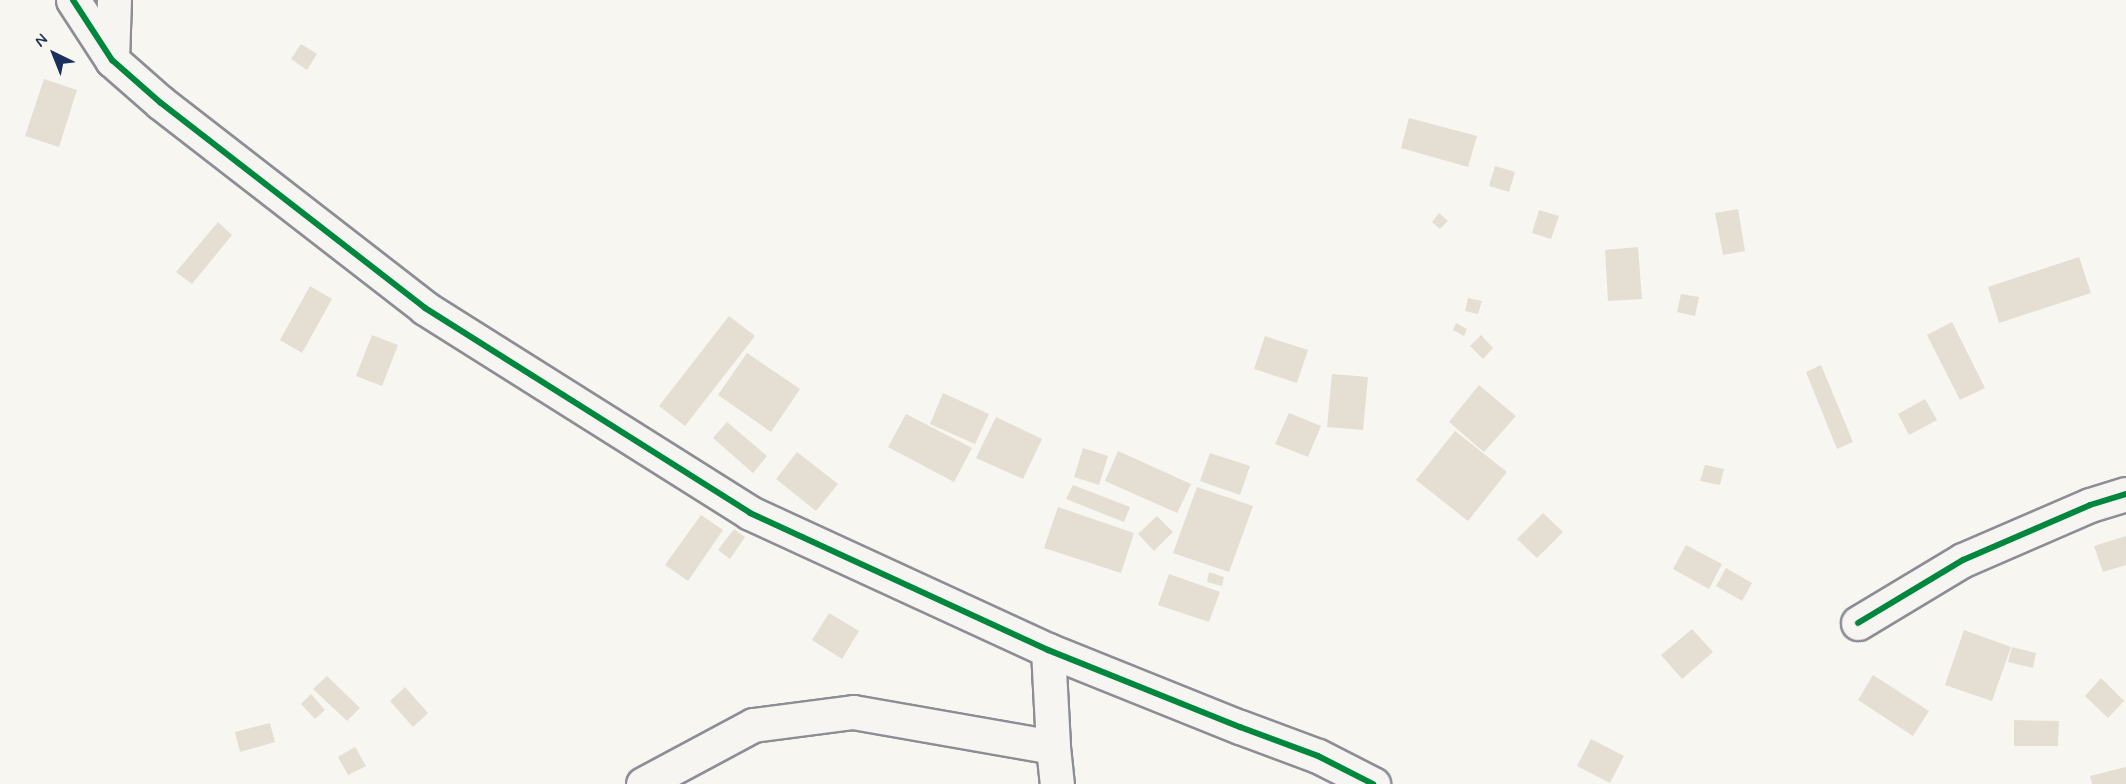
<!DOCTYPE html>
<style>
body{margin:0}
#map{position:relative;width:2126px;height:784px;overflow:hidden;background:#f8f6f0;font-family:Mynerve,sans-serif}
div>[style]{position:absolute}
.building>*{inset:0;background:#e5ded3}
.roads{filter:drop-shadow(2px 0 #8b8e94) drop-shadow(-2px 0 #8b8e94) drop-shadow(0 2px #8b8e94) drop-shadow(0 -2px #8b8e94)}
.street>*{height:33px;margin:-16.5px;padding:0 16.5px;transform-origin:16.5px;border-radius:16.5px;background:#f6f5f1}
.cycleway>*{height:6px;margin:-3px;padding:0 3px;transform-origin:3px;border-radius:3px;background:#00873e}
span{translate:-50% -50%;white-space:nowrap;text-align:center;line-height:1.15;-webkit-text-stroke:4.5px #fbf7ec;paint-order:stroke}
.north{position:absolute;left:24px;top:24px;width:60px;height:60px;-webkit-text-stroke:4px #fbf7ec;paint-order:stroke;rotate:317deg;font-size:16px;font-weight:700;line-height:24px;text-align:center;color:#1b2f5e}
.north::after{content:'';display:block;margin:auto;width:21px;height:27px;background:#1b2f5e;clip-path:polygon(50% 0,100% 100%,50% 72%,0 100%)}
</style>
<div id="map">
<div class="building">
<i style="clip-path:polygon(301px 44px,317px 54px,307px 70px,291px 59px)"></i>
<i style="clip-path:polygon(44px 79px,77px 90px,59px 147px,25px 136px)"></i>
<i style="clip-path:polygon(1409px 118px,1477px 136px,1468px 167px,1401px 148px)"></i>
<i style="clip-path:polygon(1495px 166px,1515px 172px,1509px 192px,1489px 186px)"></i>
<i style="clip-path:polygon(1738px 209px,1745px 251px,1723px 255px,1715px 213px)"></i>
<i style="clip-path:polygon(1539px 210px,1559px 216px,1551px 239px,1532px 233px)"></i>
<i style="clip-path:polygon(1439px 213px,1448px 221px,1440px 229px,1432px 222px)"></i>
<i style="clip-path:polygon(218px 222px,232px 235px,192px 284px,176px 272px)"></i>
<i style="clip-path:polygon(1638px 247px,1642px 299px,1608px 301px,1605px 250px)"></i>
<i style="clip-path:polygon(2079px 257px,2091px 293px,1999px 323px,1988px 287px)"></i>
<i style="clip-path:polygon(310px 286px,332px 299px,302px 353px,280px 340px)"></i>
<i style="clip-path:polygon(1681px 294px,1699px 297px,1695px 316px,1677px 312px)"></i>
<i style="clip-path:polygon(1468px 298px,1482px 301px,1478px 314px,1465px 311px)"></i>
<i style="clip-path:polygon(729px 316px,755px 336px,685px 426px,659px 406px)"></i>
<i style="clip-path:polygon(1952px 322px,1985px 388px,1960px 400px,1927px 335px)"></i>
<i style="clip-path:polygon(1456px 323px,1467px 329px,1464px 336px,1453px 330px)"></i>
<i style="clip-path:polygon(372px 335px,398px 345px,382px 386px,356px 376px)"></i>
<i style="clip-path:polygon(1481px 335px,1493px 348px,1483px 359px,1470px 346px)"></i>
<i style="clip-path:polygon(1265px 336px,1308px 350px,1297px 383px,1254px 369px)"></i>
<i style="clip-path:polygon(747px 353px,800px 389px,771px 432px,718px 395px)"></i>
<i style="clip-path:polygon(1821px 365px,1853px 442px,1837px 449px,1806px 372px)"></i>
<i style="clip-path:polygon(1332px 374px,1368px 377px,1363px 430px,1327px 427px)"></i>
<i style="clip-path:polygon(1479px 385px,1516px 416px,1484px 452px,1449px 422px)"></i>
<i style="clip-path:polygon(943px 393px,989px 414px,975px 444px,930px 424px)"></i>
<i style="clip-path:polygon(1925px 399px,1937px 420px,1909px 435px,1898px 414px)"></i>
<i style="clip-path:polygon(1289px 413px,1321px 426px,1308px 457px,1275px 444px)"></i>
<i style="clip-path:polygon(906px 414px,972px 448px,954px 482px,888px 447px)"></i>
<i style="clip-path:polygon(996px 417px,1042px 439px,1023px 479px,976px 458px)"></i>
<i style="clip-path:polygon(727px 422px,767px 456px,753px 473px,713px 438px)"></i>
<i style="clip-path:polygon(1455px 431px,1507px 472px,1468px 521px,1416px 480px)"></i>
<i style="clip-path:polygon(1083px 448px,1108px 456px,1099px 485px,1074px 477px)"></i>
<i style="clip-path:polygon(1118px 451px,1191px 484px,1177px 513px,1105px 481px)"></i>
<i style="clip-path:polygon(797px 452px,838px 484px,816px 511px,776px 479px)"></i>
<i style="clip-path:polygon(1210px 453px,1250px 466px,1240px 495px,1200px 481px)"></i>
<i style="clip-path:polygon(1705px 465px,1724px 469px,1720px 485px,1700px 481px)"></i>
<i style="clip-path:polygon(1073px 485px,1130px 507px,1124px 522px,1066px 499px)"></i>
<i style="clip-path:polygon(1197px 487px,1253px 506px,1229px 572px,1173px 553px)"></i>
<i style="clip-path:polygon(1058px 507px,1134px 533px,1121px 573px,1044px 548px)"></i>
<i style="clip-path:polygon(1543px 513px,1563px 532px,1537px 558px,1517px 539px)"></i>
<i style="clip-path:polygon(701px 515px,723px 530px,688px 581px,665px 565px)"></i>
<i style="clip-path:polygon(1157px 516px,1173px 532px,1154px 551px,1138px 534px)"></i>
<i style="clip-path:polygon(734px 529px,745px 537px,730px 559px,718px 550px)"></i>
<i style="clip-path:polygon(2126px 536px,2126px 565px,2103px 572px,2094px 546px)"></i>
<i style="clip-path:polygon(1686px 545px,1722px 564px,1709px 589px,1673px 569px)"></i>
<i style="clip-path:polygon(1726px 568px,1752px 583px,1742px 601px,1716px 586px)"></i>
<i style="clip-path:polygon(1209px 572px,1224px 577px,1222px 586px,1207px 582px)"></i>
<i style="clip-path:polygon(1169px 574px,1220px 592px,1209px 622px,1158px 605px)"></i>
<i style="clip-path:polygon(829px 613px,859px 631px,842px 659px,812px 640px)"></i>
<i style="clip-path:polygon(1692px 629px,1713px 652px,1682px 679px,1661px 655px)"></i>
<i style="clip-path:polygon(1964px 630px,2011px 647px,1992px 701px,1945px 685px)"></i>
<i style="clip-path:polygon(2012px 647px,2036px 653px,2033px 668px,2008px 662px)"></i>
<i style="clip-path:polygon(1873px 675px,1929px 711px,1913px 736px,1858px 700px)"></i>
<i style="clip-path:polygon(327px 676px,360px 708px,347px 721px,313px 689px)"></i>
<i style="clip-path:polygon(2101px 678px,2124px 701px,2108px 718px,2085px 696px)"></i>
<i style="clip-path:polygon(405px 687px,428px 713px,413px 727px,390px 701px)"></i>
<i style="clip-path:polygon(311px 694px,325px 710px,315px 719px,301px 704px)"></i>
<i style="clip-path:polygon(2014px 720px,2059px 721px,2058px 746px,2014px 746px)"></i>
<i style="clip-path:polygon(270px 723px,275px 742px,240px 752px,235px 732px)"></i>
<i style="clip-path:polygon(1591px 739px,1624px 756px,1610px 783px,1577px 766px)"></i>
<i style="clip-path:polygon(355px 747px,366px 766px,348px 775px,338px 757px)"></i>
<i style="clip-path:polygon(2126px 767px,2126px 784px,2092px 784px,2090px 776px)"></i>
</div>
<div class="roads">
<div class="street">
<i style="left:73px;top:0;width:72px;rotate:57deg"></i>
<i style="left:112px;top:60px;width:65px;rotate:41.3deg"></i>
<i style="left:161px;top:103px;width:334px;rotate:37.8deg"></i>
<i style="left:425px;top:308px;width:384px;rotate:32.2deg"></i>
<i style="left:750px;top:513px;width:328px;rotate:24.7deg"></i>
<i style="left:1048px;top:650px;width:207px;rotate:21.9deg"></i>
<i style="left:1240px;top:727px;width:83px;rotate:20.4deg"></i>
<i style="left:1318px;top:756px;width:62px;rotate:27deg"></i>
<i style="left:112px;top:60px;width:60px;rotate:-88.1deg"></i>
<i style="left:1858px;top:623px;width:122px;rotate:-31deg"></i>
<i style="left:1963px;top:560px;width:138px;rotate:-23.4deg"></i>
<i style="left:2090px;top:505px;width:38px;rotate:-17deg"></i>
<i style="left:1048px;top:650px;width:97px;rotate:87deg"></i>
<i style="left:1053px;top:747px;width:37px;rotate:84deg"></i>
<i style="left:643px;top:784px;width:125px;rotate:-28.2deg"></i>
<i style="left:753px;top:725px;width:101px;rotate:-7.4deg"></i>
<i style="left:853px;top:712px;width:203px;rotate:9.9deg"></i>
</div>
</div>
<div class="cycleway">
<i style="left:73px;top:0;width:72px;rotate:57deg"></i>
<i style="left:112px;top:60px;width:65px;rotate:41.3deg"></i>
<i style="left:161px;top:103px;width:334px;rotate:37.8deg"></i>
<i style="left:425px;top:308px;width:384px;rotate:32.2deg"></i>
<i style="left:750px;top:513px;width:328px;rotate:24.7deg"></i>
<i style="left:1048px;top:650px;width:207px;rotate:21.9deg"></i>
<i style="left:1240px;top:727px;width:83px;rotate:20.4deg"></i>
<i style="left:1318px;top:756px;width:62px;rotate:27deg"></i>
<i style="left:1858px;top:623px;width:122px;rotate:-31deg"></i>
<i style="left:1963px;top:560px;width:138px;rotate:-23.4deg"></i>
<i style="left:2090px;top:505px;width:38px;rotate:-17deg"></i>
</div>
<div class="north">N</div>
</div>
